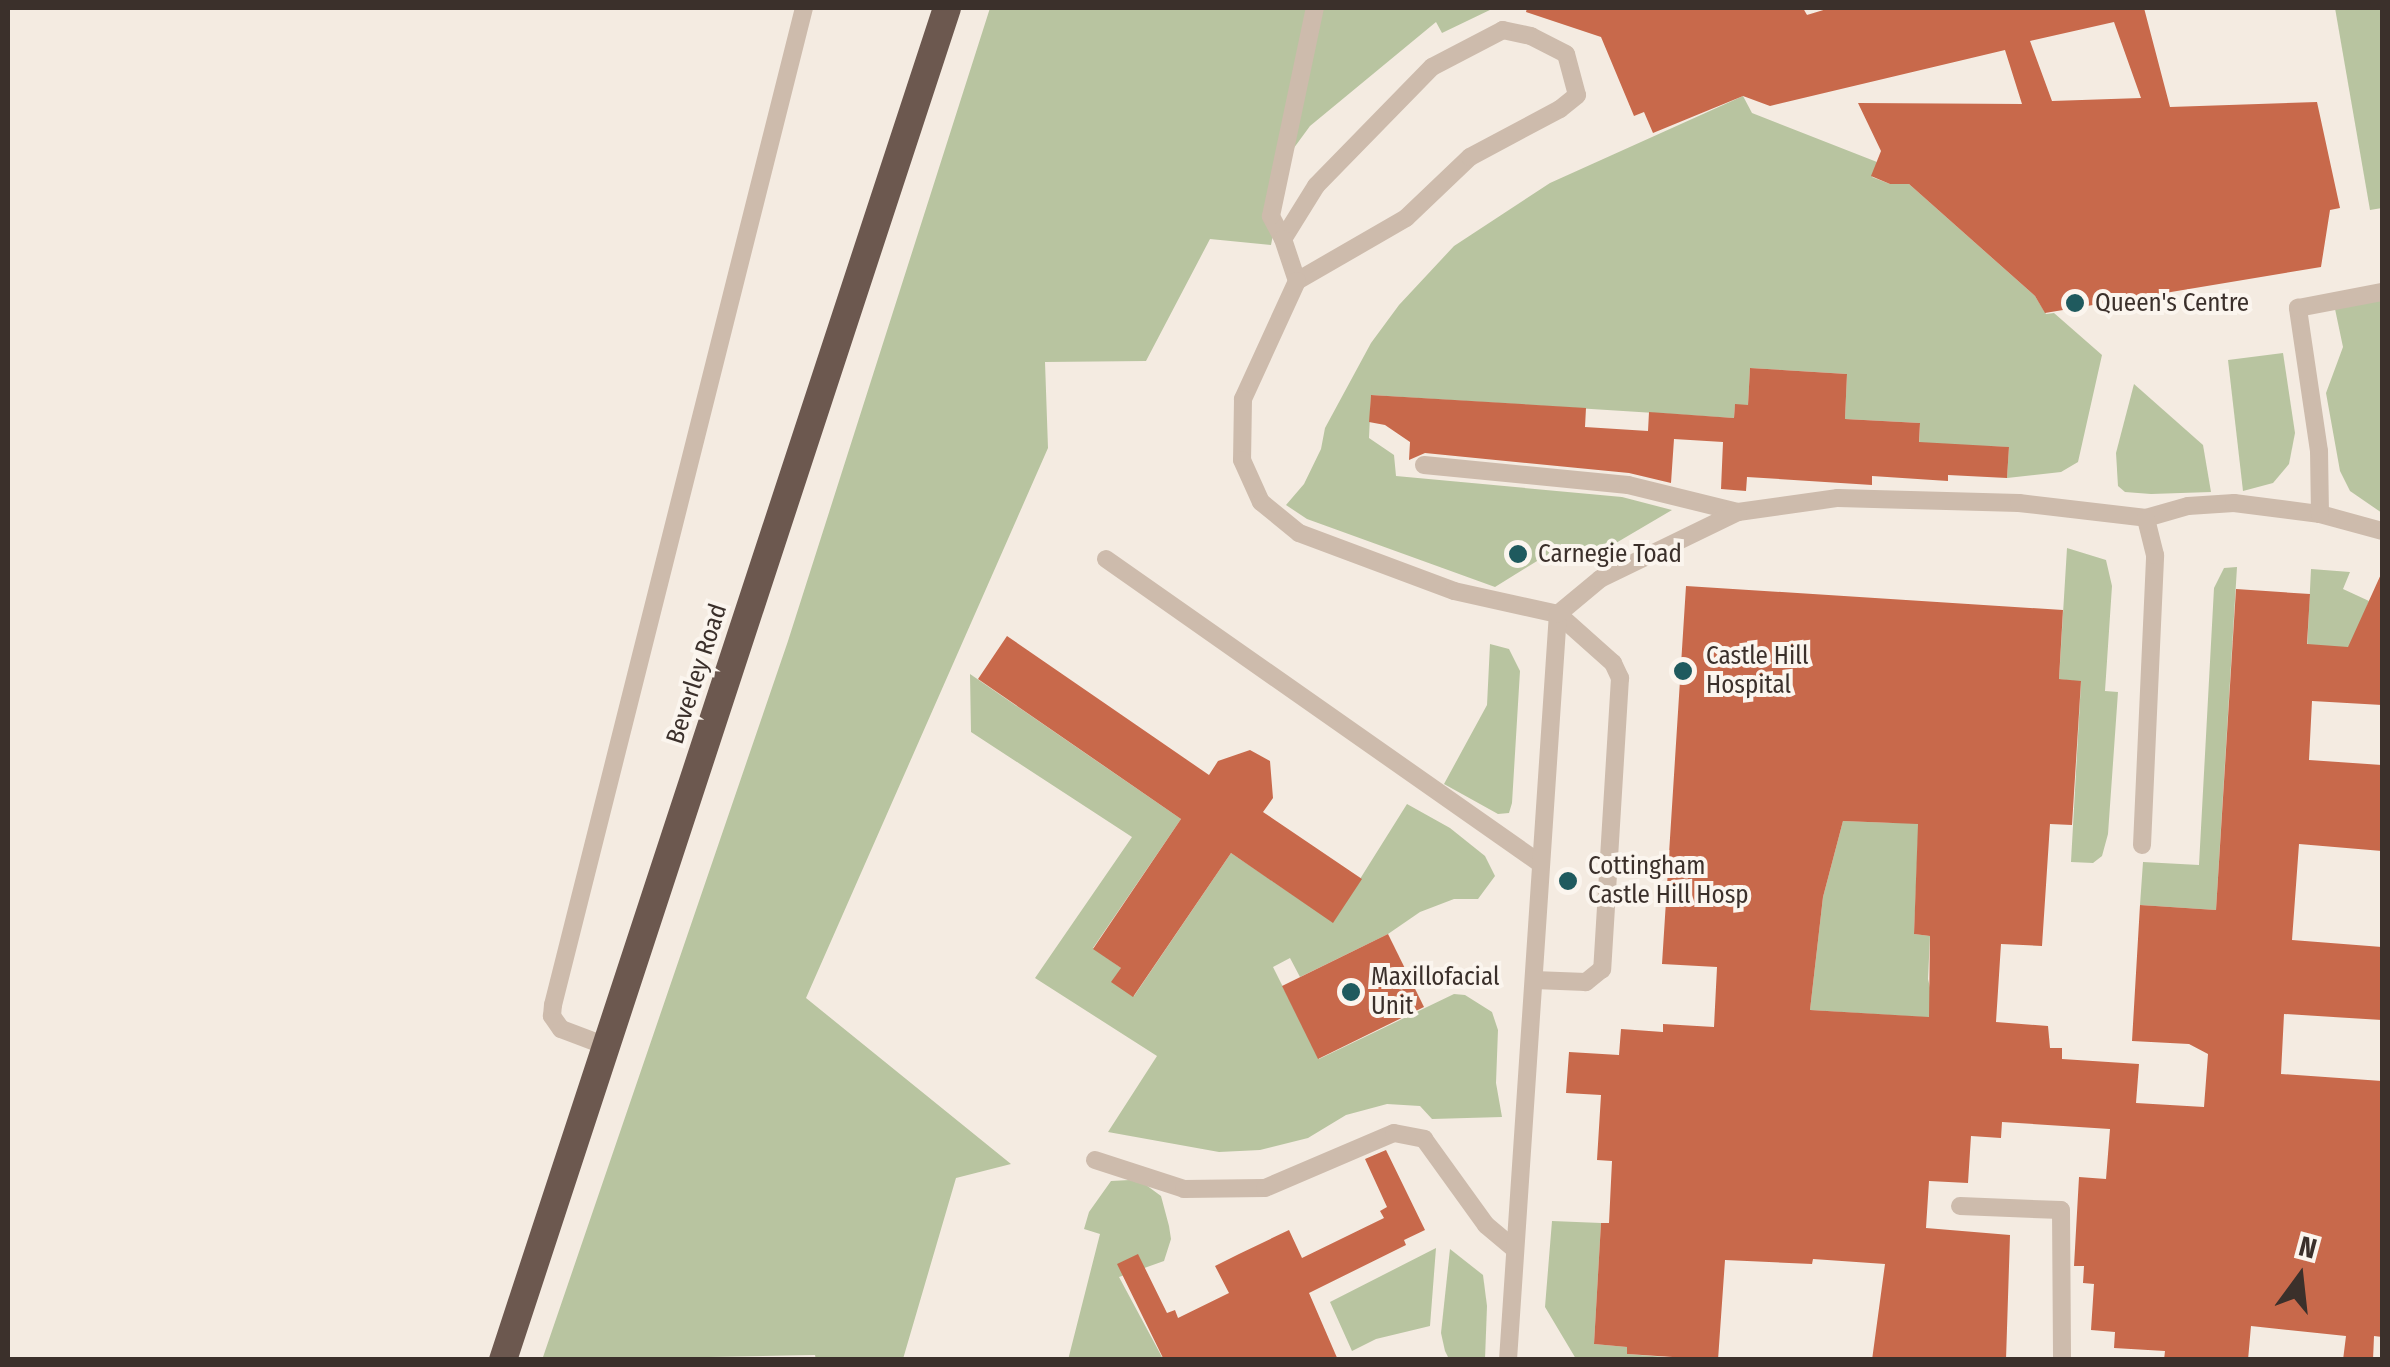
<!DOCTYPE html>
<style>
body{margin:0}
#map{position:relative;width:2390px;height:1367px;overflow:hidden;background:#f4ebe1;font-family:"Fira Sans Condensed",sans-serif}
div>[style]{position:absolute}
.green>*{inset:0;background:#b8c4a0}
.building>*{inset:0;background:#c8694b}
.service>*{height:18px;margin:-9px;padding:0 9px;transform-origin:9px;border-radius:9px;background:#cdbbac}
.trunk>*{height:28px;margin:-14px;padding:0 14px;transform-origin:14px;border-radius:14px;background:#6c584f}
.dots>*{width:28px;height:28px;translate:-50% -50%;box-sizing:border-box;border:5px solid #fbf5ee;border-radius:50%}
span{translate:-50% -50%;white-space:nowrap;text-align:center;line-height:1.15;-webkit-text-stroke:8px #fbf5ee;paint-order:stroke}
.poi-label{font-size:25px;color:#3b302b}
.left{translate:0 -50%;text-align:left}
.street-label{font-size:25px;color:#3b302b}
.frame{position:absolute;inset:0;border:10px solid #3b302b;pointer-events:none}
.north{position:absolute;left:2250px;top:1227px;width:100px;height:100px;-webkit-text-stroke:8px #fbf5ee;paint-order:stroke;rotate:15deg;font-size:28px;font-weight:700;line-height:40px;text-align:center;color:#3b302b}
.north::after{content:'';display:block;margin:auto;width:35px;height:45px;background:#3b302b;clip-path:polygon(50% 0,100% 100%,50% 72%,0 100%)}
</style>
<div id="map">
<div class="green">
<i style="clip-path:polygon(990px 8px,1494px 8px,1442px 33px,1436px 22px,1310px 126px,1288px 156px,1271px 245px,1210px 239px,1146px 361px,1045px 362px,1048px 448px,806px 998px,1011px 1164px,956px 1178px,903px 1359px,816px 1360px,815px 1355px,542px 1360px,788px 641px)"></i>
<i style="clip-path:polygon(2335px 8px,2382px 8px,2382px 208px,2370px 210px)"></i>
<i style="clip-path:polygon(1743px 96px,1752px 113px,1877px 162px,1872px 177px,1890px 184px,1909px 184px,2035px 296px,2046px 314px,2054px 313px,2102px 355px,2078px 462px,2061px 472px,2007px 478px,2009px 447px,1919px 444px,1920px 423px,1845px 419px,1847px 374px,1750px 368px,1748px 405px,1735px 405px,1734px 418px,1371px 395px,1369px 438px,1394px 455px,1396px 476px,1622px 497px,1672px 510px,1587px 560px,1542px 558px,1495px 587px,1307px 519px,1286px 505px,1304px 484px,1321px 449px,1325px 428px,1371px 343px,1399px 305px,1454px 246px,1550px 183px)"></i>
<i style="clip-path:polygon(2382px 299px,2382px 513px,2350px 491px,2340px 471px,2326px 393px,2343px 347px,2335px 309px)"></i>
<i style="clip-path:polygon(2283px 353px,2295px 433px,2289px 464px,2273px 483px,2243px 491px,2228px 360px)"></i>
<i style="clip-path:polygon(2134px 384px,2203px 445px,2211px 492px,2151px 494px,2125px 492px,2118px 486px,2116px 453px)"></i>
<i style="clip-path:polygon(2067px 548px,2106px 560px,2112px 586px,2105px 691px,2118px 692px,2108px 834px,2102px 856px,2093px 863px,2071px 862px,2081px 682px,2059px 679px)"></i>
<i style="clip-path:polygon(2237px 567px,2216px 910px,2140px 905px,2143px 862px,2199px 865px,2214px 588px,2224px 568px)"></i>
<i style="clip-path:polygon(2311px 569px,2350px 572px,2343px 589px,2369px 601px,2366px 609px,2382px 610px,2382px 655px,2307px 650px)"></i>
<i style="clip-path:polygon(1490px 644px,1509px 649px,1520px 671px,1512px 803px,1509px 813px,1498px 814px,1444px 784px,1487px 705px)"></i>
<i style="clip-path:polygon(970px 674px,1181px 819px,1093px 948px,1121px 968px,1134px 996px,1231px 853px,1333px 922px,1407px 804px,1450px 828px,1485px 856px,1495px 876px,1478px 899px,1454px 899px,1420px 912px,1388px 934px,1300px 977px,1290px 958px,1273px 967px,1319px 1059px,1454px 994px,1465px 995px,1492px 1012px,1498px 1030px,1496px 1083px,1502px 1117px,1432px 1119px,1420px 1106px,1387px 1104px,1346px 1115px,1308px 1138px,1260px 1150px,1219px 1152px,1108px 1132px,1157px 1056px,1035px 978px,1132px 837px,971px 732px)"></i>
<i style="clip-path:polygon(1919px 816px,1914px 934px,1930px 936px,1928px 979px,1937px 1018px,1810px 1010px,1823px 897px,1843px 821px,1894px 823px)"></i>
<i style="clip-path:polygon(1130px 1180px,1146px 1185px,1161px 1196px,1169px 1226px,1171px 1239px,1164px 1261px,1119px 1277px,1162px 1357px,1068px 1360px,1100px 1234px,1084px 1229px,1089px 1212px,1111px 1181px)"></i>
<i style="clip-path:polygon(1552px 1221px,1601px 1223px,1594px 1344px,1627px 1347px,1627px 1354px,1665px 1357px,1663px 1360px,1576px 1359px,1545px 1307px)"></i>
<i style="clip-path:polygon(1436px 1248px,1430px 1326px,1376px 1339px,1352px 1351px,1330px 1302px)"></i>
<i style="clip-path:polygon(1450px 1249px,1483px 1275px,1487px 1306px,1485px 1359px,1449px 1359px,1445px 1351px,1441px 1333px)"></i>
</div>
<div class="building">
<i style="clip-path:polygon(evenodd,1527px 8px,1803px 8px,1807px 15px,1830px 8px,2144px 8px,2170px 107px,2317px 102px,2340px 208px,2330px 210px,2321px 267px,2045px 313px,2035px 296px,1909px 184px,1890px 184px,1871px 176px,1881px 151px,1858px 103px,2022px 104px,2005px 50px,1770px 106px,1743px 96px,1653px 133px,1644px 112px,1634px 116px,1601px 37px,1526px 12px,1527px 8px,2114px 22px,2141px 98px,2052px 101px,2030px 41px,2114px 22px)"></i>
<i style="clip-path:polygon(1750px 368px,1847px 374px,1845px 419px,1920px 423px,1919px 442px,2009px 447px,2007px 478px,1948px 475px,1948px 481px,1872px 476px,1872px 485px,1747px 477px,1746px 491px,1721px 489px,1723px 442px,1674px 439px,1671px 483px,1629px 473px,1425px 453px,1409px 460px,1410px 442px,1385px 425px,1369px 422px,1371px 395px,1586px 408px,1585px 427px,1648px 431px,1649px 412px,1734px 418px,1735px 404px,1748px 405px)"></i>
<i style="clip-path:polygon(evenodd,2382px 572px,2382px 705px,2312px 701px,2309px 760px,2382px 765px,2382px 851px,2299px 844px,2292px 940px,2382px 947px,2382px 1020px,2284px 1014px,2281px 1074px,2382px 1081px,2382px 1337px,2374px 1336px,2373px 1360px,2343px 1360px,2346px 1336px,2251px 1326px,2248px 1360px,2164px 1360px,2165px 1351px,2114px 1348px,2115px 1332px,2091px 1330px,2094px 1284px,2083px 1283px,2084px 1266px,2074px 1266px,2079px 1177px,2106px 1179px,2110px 1129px,2002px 1122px,2001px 1138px,1971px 1136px,1968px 1183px,1929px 1181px,1926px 1228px,2010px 1235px,2006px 1360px,1872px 1360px,1885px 1264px,1813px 1259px,1812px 1264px,1725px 1260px,1718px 1360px,1627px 1354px,1627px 1347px,1594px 1344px,1601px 1223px,1609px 1223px,1612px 1161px,1597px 1160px,1601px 1095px,1566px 1093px,1569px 1052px,1619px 1055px,1621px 1029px,1663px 1032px,1663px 1024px,1714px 1027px,1717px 967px,1662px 964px,1686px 586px,2063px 610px,2059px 679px,2081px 681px,2072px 825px,2050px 824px,2042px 946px,2001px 944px,1996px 1022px,2048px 1026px,2050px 1048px,2062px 1048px,2062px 1059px,2139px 1064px,2136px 1103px,2204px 1107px,2208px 1054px,2189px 1044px,2132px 1041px,2140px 905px,2216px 910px,2236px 589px,2310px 594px,2307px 644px,2348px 647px,2382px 572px,1843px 821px,1918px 824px,1914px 934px,1930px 936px,1929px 1017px,1810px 1010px,1823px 897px,1843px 821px)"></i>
<i style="clip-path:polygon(1007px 636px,1209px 775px,1218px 761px,1250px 750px,1270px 761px,1273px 798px,1263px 812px,1362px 879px,1333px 923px,1231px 853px,1133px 997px,1111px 982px,1121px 968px,1093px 949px,1181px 819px,978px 679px)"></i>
<i style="clip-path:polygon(1388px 934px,1424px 1007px,1318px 1059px,1282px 986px)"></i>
<i style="clip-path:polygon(1386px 1150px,1425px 1230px,1404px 1240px,1406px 1245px,1309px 1293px,1338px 1360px,1164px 1360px,1117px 1264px,1138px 1254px,1167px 1313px,1175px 1310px,1178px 1318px,1229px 1293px,1215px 1266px,1239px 1254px,1289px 1230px,1302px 1258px,1384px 1218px,1380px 1211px,1387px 1207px,1365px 1159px)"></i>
</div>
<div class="service">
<i style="left:1283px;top:239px;width:26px;rotate:-118deg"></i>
<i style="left:1271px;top:216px;width:213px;rotate:-78.1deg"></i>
<i style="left:1297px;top:281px;width:126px;rotate:-30deg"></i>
<i style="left:1406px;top:218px;width:88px;rotate:-43.6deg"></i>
<i style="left:1470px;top:157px;width:102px;rotate:-28.1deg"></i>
<i style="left:1560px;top:109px;width:22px;rotate:-39deg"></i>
<i style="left:1577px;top:95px;width:42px;rotate:-105deg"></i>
<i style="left:1566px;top:54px;width:39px;rotate:-153deg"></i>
<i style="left:1531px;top:36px;width:29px;rotate:-168deg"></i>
<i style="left:1503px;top:30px;width:80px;rotate:152.5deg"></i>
<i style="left:1432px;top:67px;width:166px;rotate:134.3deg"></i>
<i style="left:1316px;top:186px;width:62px;rotate:121.9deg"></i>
<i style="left:1283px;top:239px;width:44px;rotate:71.6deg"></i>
<i style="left:1297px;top:281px;width:130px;rotate:114.6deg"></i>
<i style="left:1243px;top:399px;width:61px;rotate:90.9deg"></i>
<i style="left:1242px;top:460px;width:46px;rotate:65.7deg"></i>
<i style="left:1261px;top:502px;width:49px;rotate:39.2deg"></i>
<i style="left:1299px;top:533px;width:165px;rotate:20.5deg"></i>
<i style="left:1454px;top:591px;width:107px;rotate:12.5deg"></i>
<i style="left:1558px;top:614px;width:74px;rotate:41.7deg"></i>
<i style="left:1613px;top:663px;width:17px;rotate:65deg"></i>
<i style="left:1620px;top:678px;width:292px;rotate:93.5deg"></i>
<i style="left:1602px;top:969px;width:21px;rotate:141deg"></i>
<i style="left:1586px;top:982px;width:52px;rotate:-177.8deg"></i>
<i style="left:1424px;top:465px;width:205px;rotate:5.6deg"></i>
<i style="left:1628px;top:485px;width:113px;rotate:13.8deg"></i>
<i style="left:1738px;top:512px;width:101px;rotate:-8deg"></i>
<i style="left:1838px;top:498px;width:181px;rotate:1.6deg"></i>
<i style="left:2019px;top:503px;width:128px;rotate:6.7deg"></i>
<i style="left:2146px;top:518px;width:44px;rotate:-15.9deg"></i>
<i style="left:2188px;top:506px;width:46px;rotate:-3.7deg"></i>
<i style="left:2234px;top:503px;width:87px;rotate:7.3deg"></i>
<i style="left:2320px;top:514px;width:64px;rotate:15.3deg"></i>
<i style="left:2320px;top:514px;width:63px;rotate:-90.9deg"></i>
<i style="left:2319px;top:451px;width:145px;rotate:-98.4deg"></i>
<i style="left:2298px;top:308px;width:86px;rotate:-10.8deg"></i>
<i style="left:1106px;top:559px;width:531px;rotate:35.04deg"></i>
<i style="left:2142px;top:845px;width:290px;rotate:-87.4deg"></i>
<i style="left:2155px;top:555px;width:38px;rotate:-104deg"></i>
<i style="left:606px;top:1046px;width:48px;rotate:-159.3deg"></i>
<i style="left:561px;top:1029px;width:16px;rotate:-125deg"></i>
<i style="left:552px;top:1016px;width:11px;rotate:-85deg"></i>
<i style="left:553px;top:1005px;width:1028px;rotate:-75.87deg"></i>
<i style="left:1095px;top:1160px;width:94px;rotate:18deg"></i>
<i style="left:1184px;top:1189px;width:81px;rotate:-0.7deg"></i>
<i style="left:1265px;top:1188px;width:140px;rotate:-23.1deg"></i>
<i style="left:1394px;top:1133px;width:31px;rotate:11deg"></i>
<i style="left:1424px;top:1139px;width:106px;rotate:54.2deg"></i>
<i style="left:1486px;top:1225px;width:35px;rotate:40deg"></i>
<i style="left:1960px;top:1206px;width:101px;rotate:2.3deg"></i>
<i style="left:2061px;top:1210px;width:150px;rotate:89.6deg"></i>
<i style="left:1508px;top:1360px;width:748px;rotate:-86.17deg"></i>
<i style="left:1558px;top:614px;width:55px;rotate:-39.8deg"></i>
<i style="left:1600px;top:579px;width:153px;rotate:-25.9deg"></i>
</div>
<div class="trunk">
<i style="left:503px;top:1360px;width:1423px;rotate:-71.82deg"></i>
</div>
<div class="dots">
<i style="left:2075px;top:303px;background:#1f5a5e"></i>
<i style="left:1518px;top:554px;background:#1f5a5e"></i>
<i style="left:1683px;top:671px;background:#1f5a5e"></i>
<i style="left:1568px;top:881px;background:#1f5a5e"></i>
<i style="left:1351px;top:992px;background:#1f5a5e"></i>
</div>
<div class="poi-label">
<span class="left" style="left:2095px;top:303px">Queen's Centre</span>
<span class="left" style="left:1538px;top:554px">Carnegie Toad</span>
<span class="left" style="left:1706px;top:671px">Castle Hill<br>Hospital</span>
<span class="left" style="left:1588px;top:881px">Cottingham<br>Castle Hill Hosp</span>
<span class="left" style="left:1371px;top:992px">Maxillofacial<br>Unit</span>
</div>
<div class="street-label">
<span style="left:697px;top:674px;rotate:-72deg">Beverley Road</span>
</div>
<div class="frame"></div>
<div class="north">N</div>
</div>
